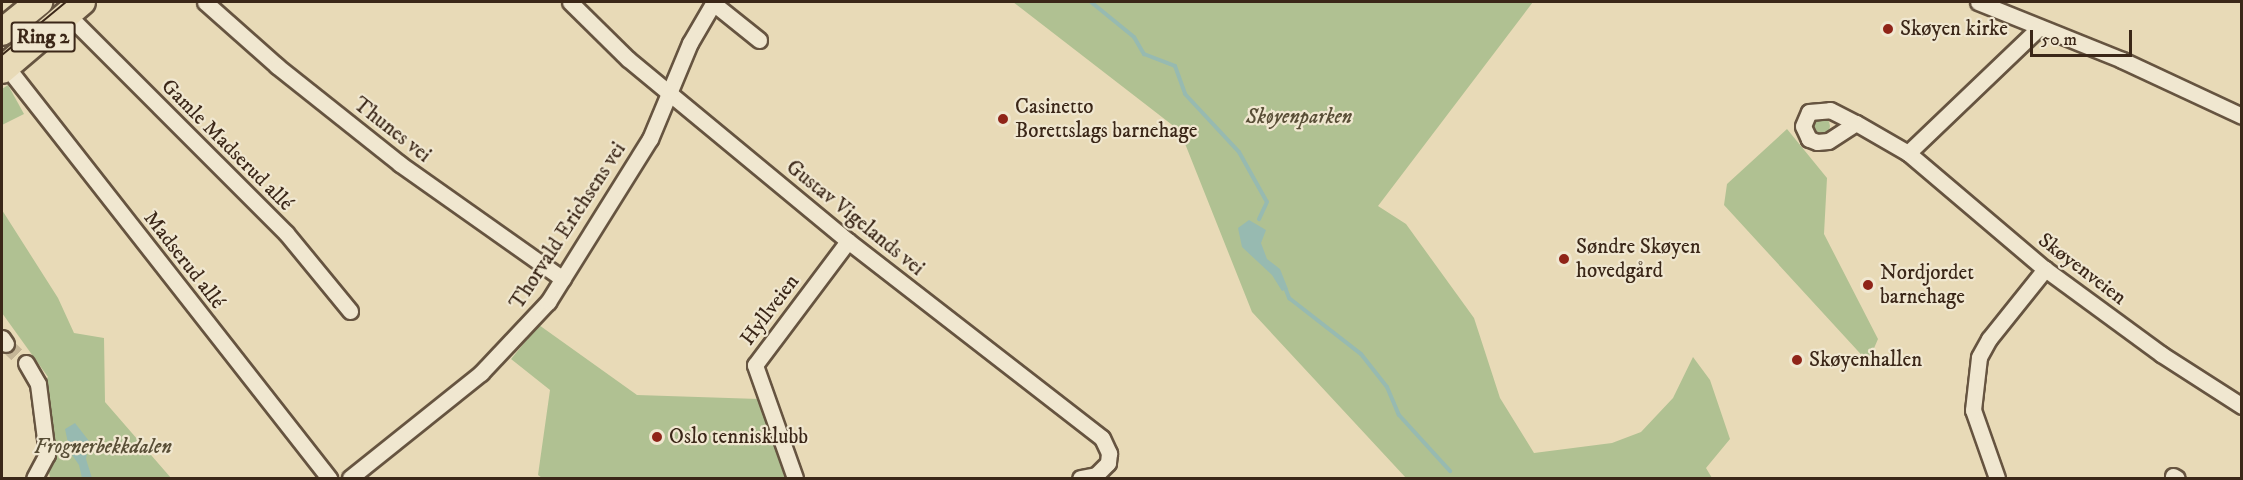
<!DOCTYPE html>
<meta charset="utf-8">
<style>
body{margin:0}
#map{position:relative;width:2243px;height:480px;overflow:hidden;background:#e8dab7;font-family:"IM FELL DW Pica",serif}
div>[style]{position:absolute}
.green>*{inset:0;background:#b0c192}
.round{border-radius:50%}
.water>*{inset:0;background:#97bab1}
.stream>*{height:4px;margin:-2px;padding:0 2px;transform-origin:2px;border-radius:2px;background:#97bab1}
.minor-tunnel>*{height:15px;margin-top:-7.5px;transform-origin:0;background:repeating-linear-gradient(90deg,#c5b697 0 15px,transparent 0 23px)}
.roads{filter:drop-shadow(2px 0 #665440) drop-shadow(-2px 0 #665440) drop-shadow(0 2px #665440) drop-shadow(0 -2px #665440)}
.minor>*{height:15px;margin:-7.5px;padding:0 7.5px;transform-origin:7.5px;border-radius:7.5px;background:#f0e7d0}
.primary>*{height:26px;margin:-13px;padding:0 13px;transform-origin:13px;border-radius:13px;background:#e8dab7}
.tram>*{height:1.5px;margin:-0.75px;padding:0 0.75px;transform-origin:0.75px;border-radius:0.75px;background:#3b2718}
.dots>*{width:16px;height:16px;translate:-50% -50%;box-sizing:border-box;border:3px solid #f0e7d0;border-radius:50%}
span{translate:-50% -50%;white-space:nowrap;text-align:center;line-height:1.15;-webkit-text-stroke:4.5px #f0e7d0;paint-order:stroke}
.shield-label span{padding:2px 4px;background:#f0e7d0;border:2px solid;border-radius:4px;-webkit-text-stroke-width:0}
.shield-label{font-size:20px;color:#3b2718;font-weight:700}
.poi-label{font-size:21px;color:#3b2718}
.left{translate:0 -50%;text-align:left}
.park-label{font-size:21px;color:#584e36;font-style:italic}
.street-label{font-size:21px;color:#3b2718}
.frame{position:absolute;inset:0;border:3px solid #3b2718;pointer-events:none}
.scale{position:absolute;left:2030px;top:30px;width:102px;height:27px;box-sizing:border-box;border:3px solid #3b2718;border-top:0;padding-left:8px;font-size:18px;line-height:21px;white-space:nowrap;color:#3b2718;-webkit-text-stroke:4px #f0e7d0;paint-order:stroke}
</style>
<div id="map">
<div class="green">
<i style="clip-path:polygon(1013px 2px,1533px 2px,1378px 206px,1406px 224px,1474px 318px,1500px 398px,1534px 453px,1612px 443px,1641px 432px,1673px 398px,1693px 357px,1710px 380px,1730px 439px,1706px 468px,1712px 478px,1406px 478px,1252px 312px,1180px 131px)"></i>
<i style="clip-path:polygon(8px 85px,24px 114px,2px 125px,2px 89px)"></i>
<i class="round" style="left:1810px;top:116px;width:20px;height:20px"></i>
<i style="clip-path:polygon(1787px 129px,1827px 178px,1824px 234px,1878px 339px,1868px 362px,1724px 205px,1727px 184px)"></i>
<i style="clip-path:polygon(2px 210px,58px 298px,74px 333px,104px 338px,105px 402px,171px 478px,50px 478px,33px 394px,48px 377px,2px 313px)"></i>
<i style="clip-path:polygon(539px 325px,637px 395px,759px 399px,785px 478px,542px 478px,538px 475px,550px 390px,511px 359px)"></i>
</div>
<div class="water">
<i style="clip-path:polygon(1249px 220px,1266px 230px,1261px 243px,1267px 259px,1280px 269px,1288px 289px,1282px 291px,1272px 275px,1242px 247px,1238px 228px)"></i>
<i style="clip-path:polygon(75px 423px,89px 441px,86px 459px,92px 478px,82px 478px,79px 465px,70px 452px,65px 429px)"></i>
</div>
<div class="stream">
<i style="left:1091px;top:2px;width:55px;rotate:39.1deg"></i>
<i style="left:1134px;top:37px;width:20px;rotate:60deg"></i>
<i style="left:1144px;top:54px;width:33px;rotate:21deg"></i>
<i style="left:1175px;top:66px;width:30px;rotate:70deg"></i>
<i style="left:1185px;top:94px;width:79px;rotate:47deg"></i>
<i style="left:1239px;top:152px;width:57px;rotate:60.8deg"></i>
<i style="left:1267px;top:202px;width:19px;rotate:115deg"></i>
<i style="left:1286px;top:290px;width:9px;rotate:69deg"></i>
<i style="left:1289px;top:298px;width:91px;rotate:37.9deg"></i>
<i style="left:1361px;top:354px;width:42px;rotate:51.8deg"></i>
<i style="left:1387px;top:387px;width:30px;rotate:67deg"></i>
<i style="left:1399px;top:415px;width:76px;rotate:47.7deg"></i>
</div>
<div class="minor-tunnel">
<i style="left:6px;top:344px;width:28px;rotate:44deg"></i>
</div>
<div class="roads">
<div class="minor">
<i style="left:205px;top:2px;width:96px;rotate:41.6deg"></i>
<i style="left:277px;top:66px;width:157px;rotate:38.5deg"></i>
<i style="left:400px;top:164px;width:199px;rotate:35.2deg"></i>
<i style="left:570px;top:2px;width:81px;rotate:44.5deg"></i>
<i style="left:628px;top:59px;width:286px;rotate:39.6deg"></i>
<i style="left:848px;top:241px;width:321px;rotate:37.8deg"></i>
<i style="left:1102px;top:438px;width:17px;rotate:65deg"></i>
<i style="left:1109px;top:453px;width:10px;rotate:96deg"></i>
<i style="left:1108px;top:463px;width:17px;rotate:135deg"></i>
<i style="left:1096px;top:475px;width:16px;rotate:169deg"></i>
<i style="left:1978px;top:2px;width:155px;rotate:21.9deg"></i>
<i style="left:2122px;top:60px;width:132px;rotate:25deg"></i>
<i style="left:713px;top:3px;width:59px;rotate:38.8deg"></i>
<i style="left:68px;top:15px;width:308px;rotate:45deg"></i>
<i style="left:286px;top:233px;width:101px;rotate:50.6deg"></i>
<i style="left:6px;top:66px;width:524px;rotate:51.9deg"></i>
<i style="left:1856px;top:123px;width:33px;rotate:147deg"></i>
<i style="left:1828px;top:141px;width:11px;rotate:175deg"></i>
<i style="left:1817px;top:142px;width:9px;rotate:-159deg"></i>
<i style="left:1809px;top:139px;width:14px;rotate:-115deg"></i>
<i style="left:1803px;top:126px;width:15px;rotate:-67deg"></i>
<i style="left:1809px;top:112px;width:21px;rotate:-5deg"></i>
<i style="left:1830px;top:110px;width:29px;rotate:27deg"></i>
<i style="left:1856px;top:123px;width:60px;rotate:30deg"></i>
<i style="left:1908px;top:153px;width:180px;rotate:40.3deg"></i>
<i style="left:2045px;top:269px;width:144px;rotate:36.2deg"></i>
<i style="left:2161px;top:354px;width:96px;rotate:32.7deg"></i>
<i style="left:1908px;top:153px;width:181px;rotate:-43.7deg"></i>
<i style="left:2px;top:338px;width:7px;rotate:56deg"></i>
<i style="left:26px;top:363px;width:24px;rotate:60deg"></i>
<i style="left:38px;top:384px;width:71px;rotate:82.7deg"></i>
<i style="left:47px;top:454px;width:27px;rotate:118deg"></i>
<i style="left:2173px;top:476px;width:4px;rotate:27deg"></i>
<i style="left:350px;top:478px;width:168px;rotate:-38.7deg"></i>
<i style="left:481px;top:373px;width:98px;rotate:-46.7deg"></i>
<i style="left:548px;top:302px;width:192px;rotate:-58deg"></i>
<i style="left:650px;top:139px;width:104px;rotate:-67.4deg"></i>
<i style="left:690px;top:43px;width:48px;rotate:-59.7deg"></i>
<i style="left:795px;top:478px;width:120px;rotate:-109.5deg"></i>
<i style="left:755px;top:365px;width:155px;rotate:-53.1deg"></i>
<i style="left:1997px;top:478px;width:72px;rotate:-109.4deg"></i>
<i style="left:1973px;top:410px;width:53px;rotate:-83.5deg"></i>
<i style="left:1979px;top:357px;width:21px;rotate:-61deg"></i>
<i style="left:1989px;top:339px;width:90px;rotate:-51.3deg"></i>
</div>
<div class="primary">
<i style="left:2px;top:32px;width:48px;rotate:-39deg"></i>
<i style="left:2px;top:70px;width:105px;rotate:-40.4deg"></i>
</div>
</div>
<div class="tram">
<i style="left:2px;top:55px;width:83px;rotate:-39.6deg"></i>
</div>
<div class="dots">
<i style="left:1888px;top:29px;background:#8f2418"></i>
<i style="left:1003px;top:119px;background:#8f2418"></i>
<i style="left:1564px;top:259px;background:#8f2418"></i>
<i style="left:1868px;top:285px;background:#8f2418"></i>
<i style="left:1797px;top:360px;background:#8f2418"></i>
<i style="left:657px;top:437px;background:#8f2418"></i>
</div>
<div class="shield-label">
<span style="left:43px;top:37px">Ring 2</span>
</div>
<div class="poi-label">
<span class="left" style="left:1900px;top:29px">Skøyen kirke</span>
<span class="left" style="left:1015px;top:119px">Casinetto<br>Borettslags barnehage</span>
<span class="left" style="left:1576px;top:259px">Søndre Skøyen<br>hovedgård</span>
<span class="left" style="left:1880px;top:285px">Nordjordet<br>barnehage</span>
<span class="left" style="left:1809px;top:360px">Skøyenhallen</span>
<span class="left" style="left:669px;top:437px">Oslo tennisklubb</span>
</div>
<div class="park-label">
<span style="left:1299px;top:117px">Skøyenparken</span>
<span style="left:103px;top:447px">Frognerbekkdalen</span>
</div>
<div class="street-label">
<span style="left:392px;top:130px;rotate:38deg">Thunes vei</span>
<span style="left:227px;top:145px;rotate:45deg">Gamle Madserud allé</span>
<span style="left:855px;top:218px;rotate:39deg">Gustav Vigelands vei</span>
<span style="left:568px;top:226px;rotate:-57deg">Thorvald Erichsens vei</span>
<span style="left:184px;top:260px;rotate:52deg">Madserud allé</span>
<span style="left:2082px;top:269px;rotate:37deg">Skøyenveien</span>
<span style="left:770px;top:310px;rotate:-53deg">Hyllveien</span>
</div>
<div class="frame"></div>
<div class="scale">50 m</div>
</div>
